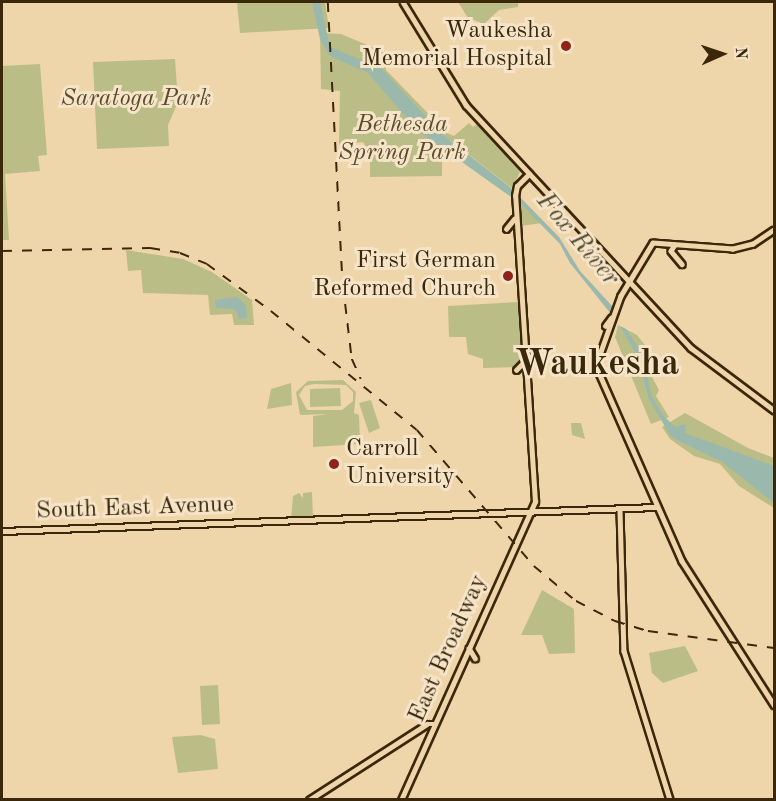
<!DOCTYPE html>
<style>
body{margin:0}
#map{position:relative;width:776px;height:801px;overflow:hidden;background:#efd5aa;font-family:"Old Standard TT",serif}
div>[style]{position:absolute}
.green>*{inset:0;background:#bbbd87}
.water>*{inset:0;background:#9ab8ab}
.roads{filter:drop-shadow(2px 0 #3b270a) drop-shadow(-2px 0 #3b270a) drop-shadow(0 2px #3b270a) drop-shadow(0 -2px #3b270a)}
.major>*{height:4.5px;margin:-2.25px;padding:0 2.25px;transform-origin:2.25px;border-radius:2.25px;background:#efd5aa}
.rail>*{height:1.5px;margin-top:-0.75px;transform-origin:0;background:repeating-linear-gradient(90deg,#3b270a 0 10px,transparent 0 20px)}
.dots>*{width:16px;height:16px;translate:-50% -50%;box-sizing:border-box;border:3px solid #f5e4c8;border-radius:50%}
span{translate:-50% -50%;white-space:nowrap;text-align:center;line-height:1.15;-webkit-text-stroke:6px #f5e4c8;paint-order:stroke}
.poi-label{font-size:24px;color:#3b270a}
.right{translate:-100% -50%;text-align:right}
.left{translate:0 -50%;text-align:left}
.park-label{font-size:24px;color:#5b4c29;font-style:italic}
.street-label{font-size:24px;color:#3b270a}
.water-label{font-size:26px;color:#534b32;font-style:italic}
.town-label{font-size:36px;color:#3b270a;font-weight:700}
.frame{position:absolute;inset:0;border:3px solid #3b270a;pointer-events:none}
.north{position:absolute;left:692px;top:24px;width:60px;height:60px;-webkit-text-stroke:4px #f5e4c8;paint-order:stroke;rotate:87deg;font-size:16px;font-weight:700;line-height:24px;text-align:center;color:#3b270a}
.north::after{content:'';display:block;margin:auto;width:21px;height:27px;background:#3b270a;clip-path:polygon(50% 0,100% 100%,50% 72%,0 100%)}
</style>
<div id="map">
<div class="green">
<i style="clip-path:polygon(237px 2px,325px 2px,329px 28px,240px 33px)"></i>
<i style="clip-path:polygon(458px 2px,518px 2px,518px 7px,499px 10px,484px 24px,468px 18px)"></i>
<i style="clip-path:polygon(320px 33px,341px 34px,384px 52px,386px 70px,447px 133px,454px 136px,469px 123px,473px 127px,478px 123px,520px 172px,512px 188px,450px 140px,442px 147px,442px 176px,370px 177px,370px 153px,363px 142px,339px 145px,340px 91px,321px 89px)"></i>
<i style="clip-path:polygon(175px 59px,178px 102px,168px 125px,169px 146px,97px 149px,93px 62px)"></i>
<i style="clip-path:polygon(40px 64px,47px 155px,38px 156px,40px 171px,5px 174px,9px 240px,2px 240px,2px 66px)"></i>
<i style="clip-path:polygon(521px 204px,542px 223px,520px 226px)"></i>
<i style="clip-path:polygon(126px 250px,183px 259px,212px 272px,252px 300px,254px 325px,234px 325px,232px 314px,210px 315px,208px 295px,143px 293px,141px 270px,128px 271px)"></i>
<i style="clip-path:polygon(518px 302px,523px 360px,518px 367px,483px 368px,483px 359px,468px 354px,466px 337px,449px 337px,448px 306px)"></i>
<i style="clip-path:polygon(618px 325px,637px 335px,649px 350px,652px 377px,659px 390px,656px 396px,669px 417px,651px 424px,615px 337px)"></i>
<i style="clip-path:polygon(evenodd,343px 380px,356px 392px,354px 413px,359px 415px,360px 444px,313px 447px,313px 416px,328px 414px,300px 415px,296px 392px,308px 381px,343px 380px,314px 384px,346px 385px,353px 392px,353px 401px,342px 410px,307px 410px,299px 395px,305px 386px,314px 384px)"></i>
<i style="clip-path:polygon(291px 383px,292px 405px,267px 409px,271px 389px)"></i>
<i style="clip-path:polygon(340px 388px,341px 406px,310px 407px,310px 389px)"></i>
<i style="clip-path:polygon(371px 400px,380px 428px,369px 433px,359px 403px)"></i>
<i style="clip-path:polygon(685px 413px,748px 448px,774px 458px,774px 508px,739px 486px,720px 464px,694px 456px,670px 439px,662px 427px)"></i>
<i style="clip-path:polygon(571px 423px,581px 423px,585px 439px,572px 435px)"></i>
<i style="clip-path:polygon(312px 492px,313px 518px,291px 519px,293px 496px,299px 493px,303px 498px,303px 493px)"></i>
<i style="clip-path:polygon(542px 590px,574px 609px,575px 653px,549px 654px,542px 635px,521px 635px)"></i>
<i style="clip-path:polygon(685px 646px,698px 671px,663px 683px,652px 673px,649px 653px)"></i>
<i style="clip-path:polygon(218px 685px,220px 724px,202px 725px,200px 686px)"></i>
<i style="clip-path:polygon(201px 735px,215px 739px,218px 769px,178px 773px,172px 737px)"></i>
</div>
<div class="water">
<i style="clip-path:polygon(312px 2px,320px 2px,330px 47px,381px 68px,443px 135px,510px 187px,559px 237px,580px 271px,613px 307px,611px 314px,570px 263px,560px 244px,521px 204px,417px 130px,368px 73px,330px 56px,320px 39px)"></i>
<i style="clip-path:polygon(237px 297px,246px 305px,247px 318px,239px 319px,235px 309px,216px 308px,215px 300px)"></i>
<i style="clip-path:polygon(620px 326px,626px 329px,644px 356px,651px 395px,663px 415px,675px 427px,686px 424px,685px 433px,774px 466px,774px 503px,722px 462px,671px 437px,649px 399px,637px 355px)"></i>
</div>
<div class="roads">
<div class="major">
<i style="left:403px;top:2px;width:121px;rotate:58.5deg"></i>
<i style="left:466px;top:105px;width:331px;rotate:47.2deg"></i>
<i style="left:691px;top:348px;width:104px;rotate:36.8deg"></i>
<i style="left:506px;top:229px;width:13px;rotate:-51deg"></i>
<i style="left:774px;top:230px;width:25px;rotate:146deg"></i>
<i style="left:753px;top:244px;width:21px;rotate:166deg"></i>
<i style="left:733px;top:249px;width:80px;rotate:-175.7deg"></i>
<i style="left:653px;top:243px;width:62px;rotate:121.1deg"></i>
<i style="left:621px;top:296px;width:74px;rotate:109.7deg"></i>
<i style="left:596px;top:366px;width:213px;rotate:66.2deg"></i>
<i style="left:682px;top:561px;width:171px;rotate:57.4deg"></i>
<i style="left:675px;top:245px;width:7px;rotate:124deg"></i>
<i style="left:671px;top:251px;width:17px;rotate:50deg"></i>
<i style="left:605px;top:326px;width:10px;rotate:-53deg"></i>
<i style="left:516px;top:370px;width:11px;rotate:-45deg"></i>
<i style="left:620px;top:511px;width:140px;rotate:88.4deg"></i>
<i style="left:624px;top:651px;width:156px;rotate:72.8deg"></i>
<i style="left:2px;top:531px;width:655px;rotate:-2.1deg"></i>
<i style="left:469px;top:648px;width:12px;rotate:59deg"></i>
<i style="left:309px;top:800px;width:140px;rotate:-32.8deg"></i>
<i style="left:427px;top:724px;width:8px"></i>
<i style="left:401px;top:800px;width:327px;rotate:-65.8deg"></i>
<i style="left:535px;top:502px;width:307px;rotate:-93.7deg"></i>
<i style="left:515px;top:196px;width:10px;rotate:-79deg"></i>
<i style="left:517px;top:186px;width:17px;rotate:-45deg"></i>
</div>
</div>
<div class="rail">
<i style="left:328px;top:2px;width:282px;rotate:87deg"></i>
<i style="left:343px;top:284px;width:76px;rotate:83.2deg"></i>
<i style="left:352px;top:359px;width:22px;rotate:66deg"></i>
<i style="left:2px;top:251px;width:148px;rotate:-1.2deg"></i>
<i style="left:150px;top:248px;width:30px;rotate:9deg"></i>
<i style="left:180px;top:253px;width:29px;rotate:22deg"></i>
<i style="left:207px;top:264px;width:79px;rotate:36.3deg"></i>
<i style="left:271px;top:311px;width:188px;rotate:39.2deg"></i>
<i style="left:417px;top:430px;width:179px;rotate:49.3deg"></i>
<i style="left:534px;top:566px;width:55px;rotate:39.8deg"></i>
<i style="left:576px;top:601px;width:44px;rotate:27.1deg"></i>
<i style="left:615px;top:621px;width:34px;rotate:17deg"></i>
<i style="left:648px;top:631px;width:127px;rotate:7.7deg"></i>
</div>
<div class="dots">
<i style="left:566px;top:46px;background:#8f2418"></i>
<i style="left:508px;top:276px;background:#8f2418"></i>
<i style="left:334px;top:464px;background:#8f2418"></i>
</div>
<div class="poi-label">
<span class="right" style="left:552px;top:46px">Waukesha<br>Memorial Hospital</span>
<span class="right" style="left:496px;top:276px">First German<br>Reformed Church</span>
<span class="left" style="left:346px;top:464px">Carroll<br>University</span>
</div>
<div class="park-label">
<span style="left:136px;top:100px">Saratoga Park</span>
<span style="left:402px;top:140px">Bethesda<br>Spring Park</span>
</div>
<div class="street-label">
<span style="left:135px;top:509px;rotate:-2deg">South East Avenue</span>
<span style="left:449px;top:649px;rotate:-66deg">East Broadway</span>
</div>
<div class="water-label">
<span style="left:577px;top:240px;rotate:50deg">Fox River</span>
</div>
<div class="town-label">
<span style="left:597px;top:366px">Waukesha</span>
</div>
<div class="frame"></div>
<div class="north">N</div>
</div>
